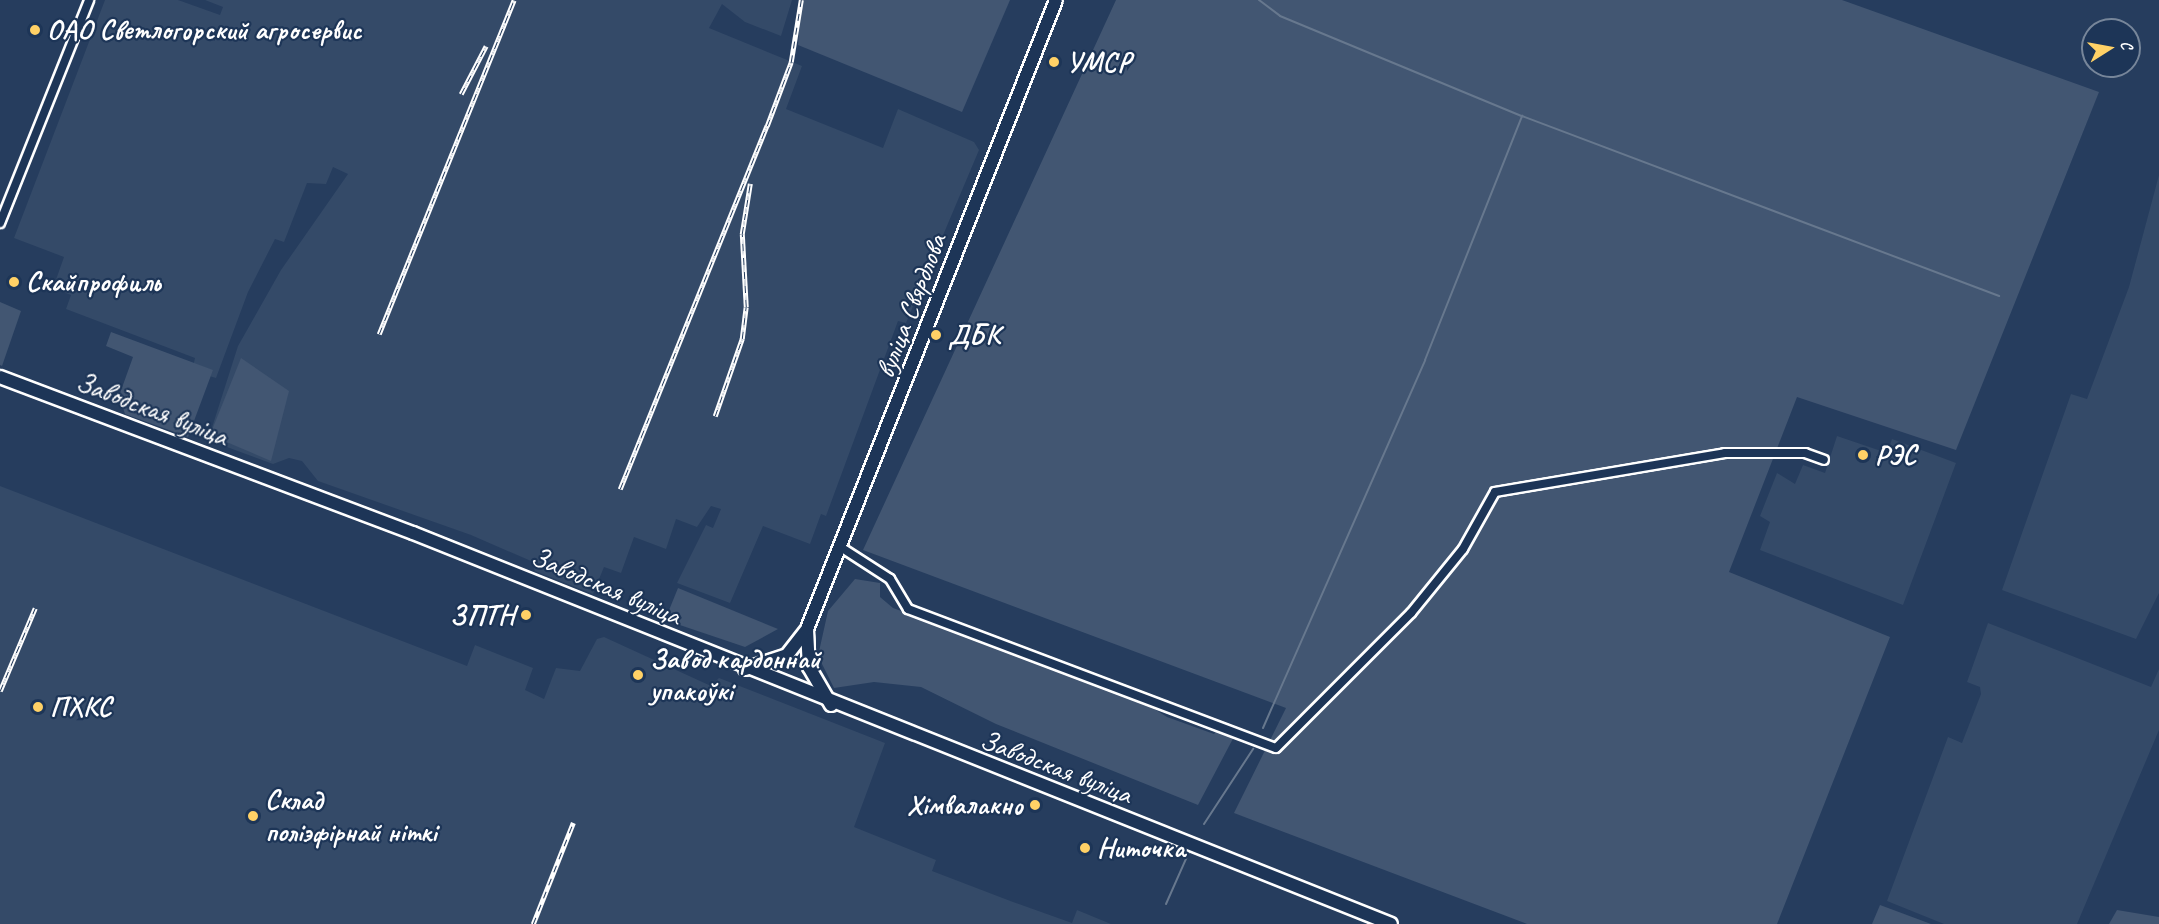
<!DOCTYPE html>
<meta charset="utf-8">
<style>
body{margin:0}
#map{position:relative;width:2159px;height:924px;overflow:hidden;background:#263d5e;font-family:Caveat,sans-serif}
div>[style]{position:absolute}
.built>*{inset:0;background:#344a68}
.green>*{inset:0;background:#425672}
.stream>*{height:2px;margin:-1px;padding:0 1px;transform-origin:1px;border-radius:1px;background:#67788e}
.roads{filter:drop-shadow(2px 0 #fff) drop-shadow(-2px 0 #fff) drop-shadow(0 2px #fff) drop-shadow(0 -2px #fff)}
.street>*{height:8px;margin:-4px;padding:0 4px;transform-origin:4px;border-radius:4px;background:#1d3557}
.secondary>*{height:12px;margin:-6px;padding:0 6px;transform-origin:6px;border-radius:6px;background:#1d3557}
.rail>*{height:4.5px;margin-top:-2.25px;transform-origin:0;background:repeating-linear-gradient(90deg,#1d3557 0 7px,#fff 0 14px);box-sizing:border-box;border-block:2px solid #fff}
.dots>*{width:16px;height:16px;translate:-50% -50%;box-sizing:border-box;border:3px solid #1d3557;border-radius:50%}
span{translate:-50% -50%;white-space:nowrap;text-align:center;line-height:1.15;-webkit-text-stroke:4.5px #1d3557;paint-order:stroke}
.poi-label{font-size:28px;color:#fff;font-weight:700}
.left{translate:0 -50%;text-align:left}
.right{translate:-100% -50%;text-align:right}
.street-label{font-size:28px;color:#fff}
.north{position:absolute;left:2081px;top:18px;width:60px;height:60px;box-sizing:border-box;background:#1d3557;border:2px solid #77869a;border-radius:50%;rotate:79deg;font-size:16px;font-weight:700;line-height:24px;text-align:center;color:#fff}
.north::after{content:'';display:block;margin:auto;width:21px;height:27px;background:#ffd166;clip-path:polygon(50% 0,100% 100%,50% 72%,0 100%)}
</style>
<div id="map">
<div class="built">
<i style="clip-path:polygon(105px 0,178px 0,220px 15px,223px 7px,205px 0,792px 0,781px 36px,745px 22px,722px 4px,709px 28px,802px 66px,786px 109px,883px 148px,898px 109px,974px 142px,979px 150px,906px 323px,898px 321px,826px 516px,821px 514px,810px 544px,763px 526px,730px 603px,677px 583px,706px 525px,713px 528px,721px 509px,711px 506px,697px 527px,676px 519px,666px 549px,634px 537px,621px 573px,604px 567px,593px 594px,535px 571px,531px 561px,471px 535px,318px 481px,302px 461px,289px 458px,273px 464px,208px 440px,238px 346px,281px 270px,348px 174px,333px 167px,326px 184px,307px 183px,284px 242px,275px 239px,248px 292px,216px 378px,192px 371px,195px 358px,66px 309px,71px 295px,53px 288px,64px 257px,14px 238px)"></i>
<i style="clip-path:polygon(2159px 175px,2159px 593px,2136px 639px,2002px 590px,2071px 394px,2087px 399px,2129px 287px)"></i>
<i style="clip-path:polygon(1837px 436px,1887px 453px,1892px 439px,1956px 463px,1903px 605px,1760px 550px,1770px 522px,1760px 516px,1777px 473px,1795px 484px,1803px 465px,1825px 473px)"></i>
<i style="clip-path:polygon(0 486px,467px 666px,475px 645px,533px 668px,525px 690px,544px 699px,556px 668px,580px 671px,597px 639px,604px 637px,711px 686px,719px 678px,885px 743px,854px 827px,936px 860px,932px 871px,1013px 902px,1072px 923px,1077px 910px,1111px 924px,0 924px)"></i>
<i style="clip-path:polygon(1988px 623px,2151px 687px,2159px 669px,2159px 730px,2077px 924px,1944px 924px,1887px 901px,1948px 737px,1962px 743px,1981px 694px,1980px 687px,1967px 682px)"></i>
</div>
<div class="green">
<i style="clip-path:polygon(801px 0,1010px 0,962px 112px,798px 45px)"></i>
<i style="clip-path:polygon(1116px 0,1842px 0,2099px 92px,1956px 450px,1797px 397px,1729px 572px,1890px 637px,1777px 924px,1527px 924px,1234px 813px,1286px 708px,863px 550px)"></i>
<i style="clip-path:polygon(0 302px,21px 311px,2px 366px,0 365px)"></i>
<i style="clip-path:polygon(111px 332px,213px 370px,188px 437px,125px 414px,119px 396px,133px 357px,106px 346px)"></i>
<i style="clip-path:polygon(241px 358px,289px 391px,271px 461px,210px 435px)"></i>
<i style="clip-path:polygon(855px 579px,880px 583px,880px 597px,893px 608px,1131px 694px,1167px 717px,1214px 734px,1223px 723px,1237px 731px,1198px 805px,996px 724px,921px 687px,874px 682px,834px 688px,818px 656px,828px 611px)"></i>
<i style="clip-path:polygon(678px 588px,778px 629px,745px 647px,665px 620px)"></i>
<i style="clip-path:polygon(1880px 905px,1931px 924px,1872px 924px)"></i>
<i style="clip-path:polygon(2117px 910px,2159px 917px,2159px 924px,2109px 924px)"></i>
</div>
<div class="stream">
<i style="left:1259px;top:0;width:26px;rotate:37deg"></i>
<i style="left:1280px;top:16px;width:262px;rotate:22.5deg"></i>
<i style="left:1522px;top:116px;width:510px;rotate:20.67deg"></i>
<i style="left:1263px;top:728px;width:402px;rotate:-66.2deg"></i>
<i style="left:1425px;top:360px;width:263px;rotate:-68.3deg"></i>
<i style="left:1204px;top:824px;width:90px;rotate:-56.8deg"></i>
<i style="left:1166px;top:904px;width:57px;rotate:-66.1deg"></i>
</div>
<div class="roads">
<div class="street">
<i style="left:0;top:223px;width:240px;rotate:-68.2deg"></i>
<i style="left:842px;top:548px;width:57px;rotate:32.9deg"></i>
<i style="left:890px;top:579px;width:35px;rotate:59deg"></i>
<i style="left:908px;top:609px;width:393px;rotate:20.7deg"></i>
<i style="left:1276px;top:748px;width:191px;rotate:-45deg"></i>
<i style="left:1411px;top:613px;width:82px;rotate:-50.9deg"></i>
<i style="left:1463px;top:549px;width:65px;rotate:-60.7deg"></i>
<i style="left:1495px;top:492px;width:233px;rotate:-9.6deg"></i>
<i style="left:1725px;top:453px;width:80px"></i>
<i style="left:1805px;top:453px;width:20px;rotate:20deg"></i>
</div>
<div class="secondary">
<i style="left:0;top:377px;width:441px;rotate:20.7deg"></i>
<i style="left:413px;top:533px;width:1053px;rotate:21.79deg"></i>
<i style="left:807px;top:630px;width:37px;rotate:87deg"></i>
<i style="left:809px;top:667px;width:44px;rotate:59.9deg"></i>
<i style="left:745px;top:669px;width:44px;rotate:-18.4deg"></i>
<i style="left:787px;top:655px;width:33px;rotate:-52deg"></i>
<i style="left:807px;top:629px;width:676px;rotate:-68.4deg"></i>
</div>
</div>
<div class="rail">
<i style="left:461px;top:94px;width:54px;rotate:-62.5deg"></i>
<i style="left:379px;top:334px;width:360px;rotate:-68deg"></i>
<i style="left:715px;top:416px;width:82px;rotate:-70.7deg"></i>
<i style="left:742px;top:339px;width:32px;rotate:-83deg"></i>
<i style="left:746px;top:307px;width:73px;rotate:-93.1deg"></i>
<i style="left:742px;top:234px;width:51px;rotate:-80.9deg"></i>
<i style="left:620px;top:489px;width:392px;rotate:-68deg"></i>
<i style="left:767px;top:126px;width:68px;rotate:-69.4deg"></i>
<i style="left:791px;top:62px;width:63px;rotate:-80.8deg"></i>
<i style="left:0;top:691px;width:90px;rotate:-67.1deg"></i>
<i style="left:533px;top:924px;width:109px;rotate:-68.4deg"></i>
</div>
<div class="dots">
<i style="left:35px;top:30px;background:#ffd166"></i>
<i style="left:1054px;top:62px;background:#ffd166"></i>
<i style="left:14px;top:282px;background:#ffd166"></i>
<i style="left:936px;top:335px;background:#ffd166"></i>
<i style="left:1863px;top:455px;background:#ffd166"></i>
<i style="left:526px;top:615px;background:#ffd166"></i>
<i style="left:638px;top:675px;background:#ffd166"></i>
<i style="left:38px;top:707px;background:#ffd166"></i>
<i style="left:1035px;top:805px;background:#ffd166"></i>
<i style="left:253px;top:816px;background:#ffd166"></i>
<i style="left:1085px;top:848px;background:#ffd166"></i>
</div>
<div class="poi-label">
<span class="left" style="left:47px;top:30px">ОАО Светлогорский агросервис</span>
<span class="left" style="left:1066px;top:62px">УМСР</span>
<span class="left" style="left:26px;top:282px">Скайпрофиль</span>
<span class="left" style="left:948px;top:335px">ДБК</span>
<span class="left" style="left:1875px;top:455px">РЭС</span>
<span class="right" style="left:514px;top:615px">ЗПТН</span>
<span class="left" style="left:650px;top:675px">Завод кардоннай<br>упакоўкі</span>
<span class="left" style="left:50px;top:707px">ПХКС</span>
<span class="left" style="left:265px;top:816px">Склад<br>поліэфірнай ніткі</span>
<span class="right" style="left:1023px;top:805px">Хімвалакно</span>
<span class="left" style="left:1097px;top:848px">Ниточка</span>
</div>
<div class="street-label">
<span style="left:911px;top:306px;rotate:-69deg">вуліца Свярдлова</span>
<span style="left:152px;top:409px;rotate:21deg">Заводская вуліца</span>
<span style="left:606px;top:586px;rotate:23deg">Заводская вуліца</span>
<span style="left:1056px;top:767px;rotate:21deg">Заводская вуліца</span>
</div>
<div class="north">С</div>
</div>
